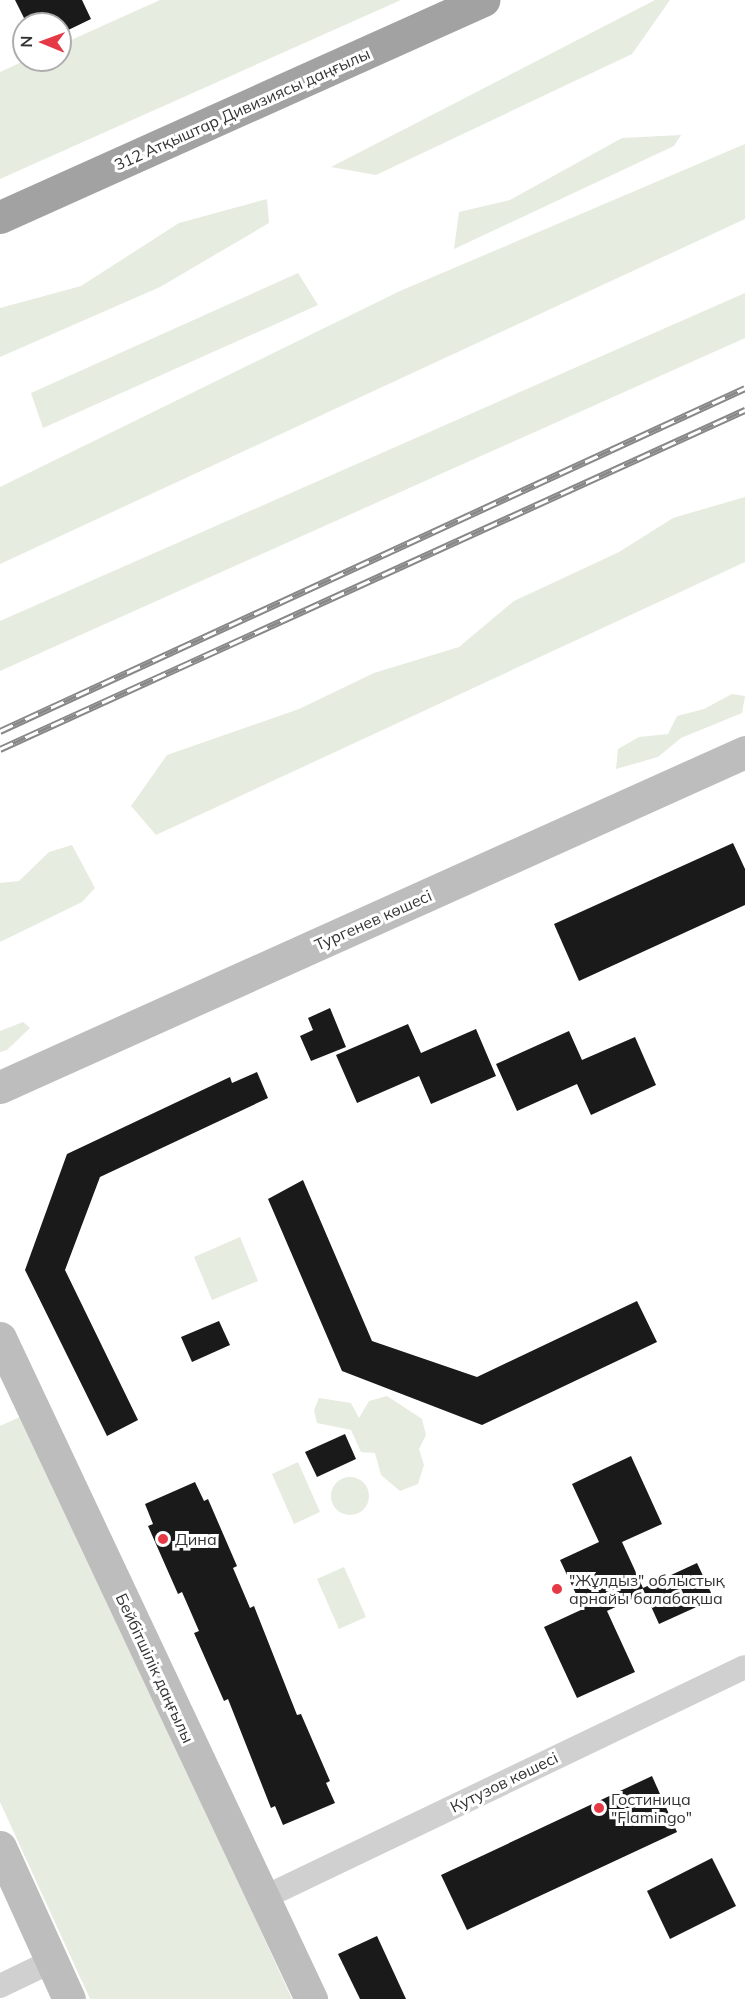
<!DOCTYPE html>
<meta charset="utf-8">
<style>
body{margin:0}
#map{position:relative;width:745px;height:1999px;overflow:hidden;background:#fff;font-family:Mulish,sans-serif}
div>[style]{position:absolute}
.green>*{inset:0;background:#e6ecdf}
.round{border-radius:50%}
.building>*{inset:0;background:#1a1a1a}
.minor>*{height:24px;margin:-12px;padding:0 12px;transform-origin:12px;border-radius:12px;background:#d0d0d0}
.secondary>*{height:33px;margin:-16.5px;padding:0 16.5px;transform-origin:16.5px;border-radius:16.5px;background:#bdbdbd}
.trunk>*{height:33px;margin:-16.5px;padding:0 16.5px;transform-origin:16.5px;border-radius:16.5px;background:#a2a2a2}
.rail>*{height:7px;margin-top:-3.5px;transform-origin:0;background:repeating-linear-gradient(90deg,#fff 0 14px,#888 0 28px);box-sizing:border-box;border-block:2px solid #888}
.dots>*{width:16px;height:16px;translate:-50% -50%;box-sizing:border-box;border:3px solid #fff;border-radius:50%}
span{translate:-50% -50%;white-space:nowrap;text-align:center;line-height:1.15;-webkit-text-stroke:6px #fff;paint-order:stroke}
.street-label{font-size:16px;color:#333}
.poi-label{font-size:16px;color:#333}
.left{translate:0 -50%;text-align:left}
.north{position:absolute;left:12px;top:12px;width:60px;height:60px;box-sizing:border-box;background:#fff;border:2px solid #adadad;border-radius:50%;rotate:271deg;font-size:16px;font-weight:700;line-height:24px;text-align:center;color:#333}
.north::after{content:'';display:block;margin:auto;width:21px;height:27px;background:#e63946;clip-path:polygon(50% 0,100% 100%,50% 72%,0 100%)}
</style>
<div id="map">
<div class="green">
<i style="clip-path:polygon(160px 0,401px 0,0 179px,0 72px,26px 60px,60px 60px,60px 45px)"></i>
<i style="clip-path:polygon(655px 0,670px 0,632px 54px,376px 175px,331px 167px)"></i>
<i style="clip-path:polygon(681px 135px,674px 146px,454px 249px,459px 212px,510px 200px,622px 138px)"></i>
<i style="clip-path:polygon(745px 144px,745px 219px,0 564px,0 487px,400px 291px)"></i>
<i style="clip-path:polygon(267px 199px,269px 223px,160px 287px,0 357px,0 308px,81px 286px,179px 223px)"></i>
<i style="clip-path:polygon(298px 273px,318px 305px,43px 428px,31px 393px)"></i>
<i style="clip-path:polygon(745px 293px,745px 338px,0 671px,0 621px)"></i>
<i style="clip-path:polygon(745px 497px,745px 562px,156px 835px,131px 806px,167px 755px,299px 709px,374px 673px,459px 647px,514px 601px,619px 552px,673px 518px)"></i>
<i style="clip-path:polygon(732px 694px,745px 696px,742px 713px,681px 738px,658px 757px,616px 769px,618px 749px,639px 737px,668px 734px,677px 716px,704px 709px)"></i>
<i style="clip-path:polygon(72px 845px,95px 888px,82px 902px,0 942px,0 883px,19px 881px,49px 852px)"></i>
<i style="clip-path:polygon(23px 1022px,30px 1028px,7px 1050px,0 1052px,0 1031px)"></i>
<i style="clip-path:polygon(240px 1237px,258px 1281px,212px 1300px,194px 1257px)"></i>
<i style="clip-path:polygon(387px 1396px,422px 1419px,426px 1435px,419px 1449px,424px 1465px,418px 1484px,400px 1491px,381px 1475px,375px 1453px,361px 1452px,351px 1430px,317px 1423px,314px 1410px,319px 1398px,351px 1403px,359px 1418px,369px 1401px)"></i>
<i style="clip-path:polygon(24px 1415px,292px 1999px,90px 1999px,0 1802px,0 1426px)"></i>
<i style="clip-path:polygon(298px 1462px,320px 1512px,294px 1524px,272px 1474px)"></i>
<i class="round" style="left:331px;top:1477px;width:38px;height:38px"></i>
<i style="clip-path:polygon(344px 1567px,366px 1617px,339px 1629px,317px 1579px)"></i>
</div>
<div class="building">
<i style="clip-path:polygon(15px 0,82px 0,91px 19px,60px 34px,60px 24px,27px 24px)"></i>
<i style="clip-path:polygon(733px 843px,745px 869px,745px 905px,579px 981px,554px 924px)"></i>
<i style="clip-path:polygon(330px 1008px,346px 1047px,311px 1061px,300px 1036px,313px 1030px,308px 1018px)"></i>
<i style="clip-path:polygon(408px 1024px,421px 1053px,476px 1029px,496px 1076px,431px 1104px,419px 1076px,357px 1103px,336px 1055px)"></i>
<i style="clip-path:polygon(569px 1031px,582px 1060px,635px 1037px,656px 1085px,591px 1115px,577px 1084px,517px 1111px,496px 1064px)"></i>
<i style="clip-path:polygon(257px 1072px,268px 1098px,100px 1177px,65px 1270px,138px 1420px,107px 1436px,25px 1270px,67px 1154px,230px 1077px,232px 1083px)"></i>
<i style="clip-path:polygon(303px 1180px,372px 1341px,477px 1377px,637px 1301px,657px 1342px,482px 1425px,342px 1371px,268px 1199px)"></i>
<i style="clip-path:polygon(219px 1321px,230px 1345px,192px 1362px,181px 1337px)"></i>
<i style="clip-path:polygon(345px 1434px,356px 1459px,317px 1477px,305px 1452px)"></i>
<i style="clip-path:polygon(631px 1456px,662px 1524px,622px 1542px,643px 1588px,697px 1563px,714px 1599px,659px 1624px,645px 1593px,607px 1611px,635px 1672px,577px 1698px,544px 1627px,583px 1609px,560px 1560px,599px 1542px,572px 1484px)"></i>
<i style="clip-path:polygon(195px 1482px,204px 1501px,208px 1499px,237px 1566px,233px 1568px,250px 1608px,254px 1606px,297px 1715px,301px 1714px,330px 1781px,326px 1783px,335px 1803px,283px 1825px,275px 1806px,271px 1808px,228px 1699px,224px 1701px,194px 1633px,199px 1631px,182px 1592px,178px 1594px,148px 1526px,153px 1524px,145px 1504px)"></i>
<i style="clip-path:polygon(652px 1776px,677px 1832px,467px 1930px,441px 1875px)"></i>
<i style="clip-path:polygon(712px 1858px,736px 1906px,670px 1939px,647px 1891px)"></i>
<i style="clip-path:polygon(377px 1936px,406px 1999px,360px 1999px,338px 1954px)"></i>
</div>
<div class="minor">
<i style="left:263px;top:1898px;width:534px;rotate:-25.61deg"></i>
<i style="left:0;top:1986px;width:58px;rotate:-25.7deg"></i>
</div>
<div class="secondary">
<i style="left:0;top:1087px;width:817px;rotate:-24.21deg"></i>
<i style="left:0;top:1338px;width:731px;rotate:64.8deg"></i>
<i style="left:0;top:1847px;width:167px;rotate:65.6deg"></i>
</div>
<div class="trunk">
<i style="left:0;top:217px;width:530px;rotate:-24.19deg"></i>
</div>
<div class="rail">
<i style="left:0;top:731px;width:820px;rotate:-24.72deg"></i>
<i style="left:0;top:749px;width:819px;rotate:-24.47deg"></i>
</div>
<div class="dots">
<i style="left:163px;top:1539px;background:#e63946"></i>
<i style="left:557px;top:1589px;background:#e63946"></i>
<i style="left:599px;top:1808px;background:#e63946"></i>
</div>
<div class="street-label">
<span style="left:242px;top:109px;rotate:-24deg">312 Атқыштар Дивизиясы даңғылы</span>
<span style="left:373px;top:920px;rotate:-24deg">Тургенев көшесі</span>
<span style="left:155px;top:1668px;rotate:65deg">Бейбітшілік даңғылы</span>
<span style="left:504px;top:1782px;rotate:-26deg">Кутузов көшесі</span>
</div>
<div class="poi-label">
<span class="left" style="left:175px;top:1539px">Дина</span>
<span class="left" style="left:569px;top:1589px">"Жұлдыз" облыстық<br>арнайы балабақша</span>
<span class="left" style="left:611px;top:1808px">Гостиница<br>"Flamingo"</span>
</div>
<div class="north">N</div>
</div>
